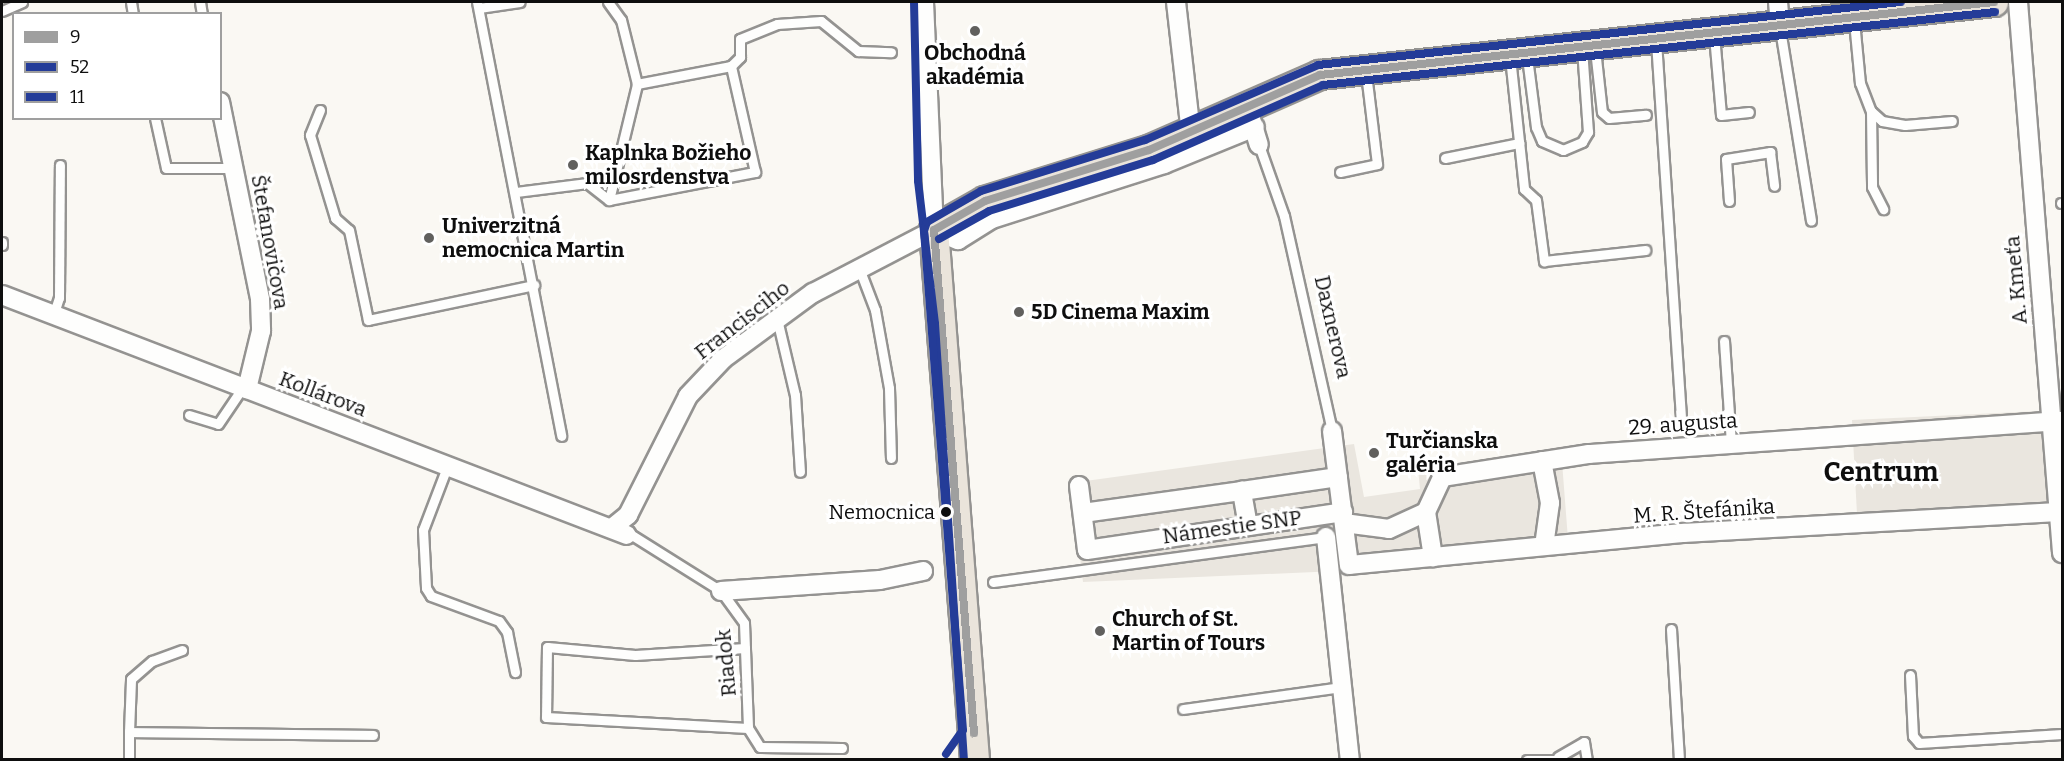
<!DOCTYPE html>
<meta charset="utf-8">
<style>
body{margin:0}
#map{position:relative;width:2064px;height:761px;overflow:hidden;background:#faf8f3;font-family:Bitter,serif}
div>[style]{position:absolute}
.plaza>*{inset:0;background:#eae6df}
.roads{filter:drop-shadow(2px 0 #949391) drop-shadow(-2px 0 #949391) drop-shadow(0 2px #949391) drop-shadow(0 -2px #949391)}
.lane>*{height:9px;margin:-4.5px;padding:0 4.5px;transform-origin:4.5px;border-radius:4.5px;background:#fefefd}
.street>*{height:18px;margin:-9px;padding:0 9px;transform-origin:9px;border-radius:9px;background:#fefefd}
.primary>*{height:28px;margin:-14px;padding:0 14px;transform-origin:14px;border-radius:14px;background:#eae4db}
.bus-1>*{height:8px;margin:-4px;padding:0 4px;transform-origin:4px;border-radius:4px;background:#9f9f9f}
.bus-2>*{height:8px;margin:-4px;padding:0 4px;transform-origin:4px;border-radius:4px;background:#243c98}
.bus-3>*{height:8px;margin:-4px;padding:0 4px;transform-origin:4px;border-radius:4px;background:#243c98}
.dots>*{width:16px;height:16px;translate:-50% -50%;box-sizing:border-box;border:3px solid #fff;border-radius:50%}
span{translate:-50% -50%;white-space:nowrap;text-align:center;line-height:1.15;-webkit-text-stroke:6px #fff;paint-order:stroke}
.bus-label{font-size:20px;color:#0e0e0e}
.right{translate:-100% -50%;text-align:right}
.poi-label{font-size:21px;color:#0e0e0e;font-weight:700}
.left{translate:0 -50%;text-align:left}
.street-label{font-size:21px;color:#0e0e0e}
.district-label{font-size:27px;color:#0e0e0e;font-weight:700}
.frame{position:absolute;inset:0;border:3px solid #0e0e0e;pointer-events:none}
.legend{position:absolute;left:12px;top:12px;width:210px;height:108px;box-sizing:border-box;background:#fff;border:2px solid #9f9f9f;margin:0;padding:8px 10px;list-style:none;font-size:18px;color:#0e0e0e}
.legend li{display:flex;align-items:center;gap:12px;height:30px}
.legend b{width:30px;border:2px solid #9f9f9f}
</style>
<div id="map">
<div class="plaza">
<i style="clip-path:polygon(2062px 410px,2062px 522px,1858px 533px,1852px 420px)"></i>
<i style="clip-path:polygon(1354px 444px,1364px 497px,1420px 489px,1418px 468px,1561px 449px,1569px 552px,1360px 570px,1083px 582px,1071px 483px)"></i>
</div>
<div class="roads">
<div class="lane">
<i style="left:131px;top:2px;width:12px;rotate:81deg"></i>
<i style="left:200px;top:2px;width:12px;rotate:81deg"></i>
<i style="left:477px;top:2px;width:442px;rotate:79deg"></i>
<i style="left:479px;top:8px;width:41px;rotate:-8.3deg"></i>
<i style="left:2px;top:11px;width:22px;rotate:-24deg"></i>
<i style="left:1854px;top:21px;width:62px;rotate:84.5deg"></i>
<i style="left:1860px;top:83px;width:30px;rotate:69deg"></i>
<i style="left:1871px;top:111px;width:15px;rotate:42deg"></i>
<i style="left:1882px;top:121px;width:23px;rotate:10deg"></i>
<i style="left:1905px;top:125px;width:47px;rotate:-4.9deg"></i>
<i style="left:1780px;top:29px;width:194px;rotate:80.8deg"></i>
<i style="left:1714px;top:35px;width:80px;rotate:85deg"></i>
<i style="left:1721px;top:115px;width:28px;rotate:-6deg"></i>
<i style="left:1656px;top:41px;width:379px;rotate:86.2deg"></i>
<i style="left:1595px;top:49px;width:63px;rotate:83.7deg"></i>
<i style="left:1602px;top:112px;width:9px;rotate:41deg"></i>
<i style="left:1609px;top:118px;width:37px;rotate:-5deg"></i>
<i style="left:1510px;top:57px;width:133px;rotate:83.9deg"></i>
<i style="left:1524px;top:189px;width:16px;rotate:43deg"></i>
<i style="left:1536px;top:200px;width:62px;rotate:82.5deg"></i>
<i style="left:1544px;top:261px;width:102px;rotate:-6.2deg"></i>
<i style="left:1527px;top:57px;width:71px;rotate:82.7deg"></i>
<i style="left:1536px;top:127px;width:15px;rotate:67deg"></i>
<i style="left:1542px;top:141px;width:23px;rotate:23deg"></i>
<i style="left:1563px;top:150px;width:21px;rotate:-23deg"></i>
<i style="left:1582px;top:142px;width:12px;rotate:-59deg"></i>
<i style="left:1588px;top:132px;width:83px;rotate:-94.1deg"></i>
<i style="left:731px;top:66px;width:13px;rotate:-45deg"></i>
<i style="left:740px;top:57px;width:18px;rotate:-90deg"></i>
<i style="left:740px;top:39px;width:40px;rotate:-22deg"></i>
<i style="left:777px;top:24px;width:44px;rotate:-3.9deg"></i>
<i style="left:821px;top:21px;width:48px;rotate:39deg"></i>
<i style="left:858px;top:51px;width:33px;rotate:2deg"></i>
<i style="left:320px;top:110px;width:27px;rotate:112deg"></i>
<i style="left:310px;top:135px;width:87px;rotate:73.2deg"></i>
<i style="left:335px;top:218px;width:18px;rotate:41deg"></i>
<i style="left:349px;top:230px;width:92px;rotate:78.1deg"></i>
<i style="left:368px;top:320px;width:170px;rotate:-11.9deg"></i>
<i style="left:1871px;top:111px;width:76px;rotate:89.2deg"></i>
<i style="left:1872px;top:187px;width:25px;rotate:63deg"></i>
<i style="left:155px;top:118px;width:51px;rotate:77.6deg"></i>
<i style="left:166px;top:168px;width:68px"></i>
<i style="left:1259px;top:145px;width:75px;rotate:70.6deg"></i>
<i style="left:1284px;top:216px;width:220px;rotate:77.4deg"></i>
<i style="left:1445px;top:158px;width:76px;rotate:-11.5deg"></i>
<i style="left:1340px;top:172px;width:38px;rotate:-12deg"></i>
<i style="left:1377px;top:164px;width:92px;rotate:-96.9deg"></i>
<i style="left:516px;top:192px;width:72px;rotate:-7.2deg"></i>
<i style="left:587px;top:183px;width:28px;rotate:38deg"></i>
<i style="left:609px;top:200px;width:149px;rotate:-10.9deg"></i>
<i style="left:755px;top:172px;width:109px;rotate:-102.8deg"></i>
<i style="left:731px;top:66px;width:96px;rotate:169.2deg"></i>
<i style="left:637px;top:84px;width:66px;rotate:-104deg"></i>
<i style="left:621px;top:20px;width:22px;rotate:-126deg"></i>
<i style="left:609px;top:200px;width:119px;rotate:-76.4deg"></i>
<i style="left:1729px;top:201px;width:42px;rotate:-94.1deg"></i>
<i style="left:1726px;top:159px;width:45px;rotate:-9deg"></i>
<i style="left:1770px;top:152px;width:34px;rotate:83deg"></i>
<i style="left:2061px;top:203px;width:1px"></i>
<i style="left:2px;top:242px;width:3px;rotate:90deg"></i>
<i style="left:859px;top:268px;width:45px;rotate:69.1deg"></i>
<i style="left:875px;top:310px;width:79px;rotate:79.8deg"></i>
<i style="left:889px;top:388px;width:70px;rotate:88.4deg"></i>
<i style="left:53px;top:316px;width:19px;rotate:-72deg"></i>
<i style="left:59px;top:298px;width:133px;rotate:-89.6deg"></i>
<i style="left:777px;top:319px;width:78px;rotate:76.7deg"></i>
<i style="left:795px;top:395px;width:77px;rotate:86.3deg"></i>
<i style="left:1724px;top:341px;width:102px;rotate:86.1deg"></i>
<i style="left:189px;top:415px;width:30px;rotate:17deg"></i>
<i style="left:218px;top:424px;width:45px;rotate:-56deg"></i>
<i style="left:447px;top:467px;width:67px;rotate:110.9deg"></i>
<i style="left:423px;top:530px;width:58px;rotate:87deg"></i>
<i style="left:426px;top:588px;width:9px;rotate:58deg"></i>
<i style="left:431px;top:596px;width:72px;rotate:20.2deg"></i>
<i style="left:499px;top:621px;width:14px;rotate:54deg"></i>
<i style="left:507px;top:632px;width:41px;rotate:78.7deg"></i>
<i style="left:627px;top:532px;width:111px;rotate:32.1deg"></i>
<i style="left:721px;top:591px;width:39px;rotate:54deg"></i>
<i style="left:744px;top:623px;width:105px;rotate:87.8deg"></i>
<i style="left:748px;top:728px;width:22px;rotate:58deg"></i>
<i style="left:760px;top:747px;width:82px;rotate:0.7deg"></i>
<i style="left:993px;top:582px;width:336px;rotate:-7.7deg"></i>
<i style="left:1671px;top:629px;width:131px;rotate:86.5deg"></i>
<i style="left:745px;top:648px;width:110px;rotate:176.4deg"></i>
<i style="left:635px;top:655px;width:88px;rotate:-174.8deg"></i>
<i style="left:547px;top:647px;width:70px;rotate:90.8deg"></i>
<i style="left:546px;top:717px;width:202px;rotate:3.1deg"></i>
<i style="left:1910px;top:675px;width:61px;rotate:87.2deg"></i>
<i style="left:1913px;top:736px;width:9px;rotate:49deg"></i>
<i style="left:1919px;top:743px;width:143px;rotate:-3.6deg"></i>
<i style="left:1183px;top:709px;width:161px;rotate:-7.9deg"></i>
<i style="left:129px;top:732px;width:53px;rotate:-87.8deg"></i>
<i style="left:131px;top:679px;width:28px;rotate:-41deg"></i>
<i style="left:152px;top:661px;width:32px;rotate:-20deg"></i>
<i style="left:1558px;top:757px;width:30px;rotate:-30deg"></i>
<i style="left:1584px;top:742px;width:18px;rotate:81deg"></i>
<i style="left:129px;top:760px;width:28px;rotate:-90deg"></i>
<i style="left:129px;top:732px;width:244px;rotate:0.7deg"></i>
<i style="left:1527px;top:760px;width:31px"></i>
</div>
<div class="street">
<i style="left:924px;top:2px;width:228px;rotate:87.5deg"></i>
<i style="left:1176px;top:2px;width:132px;rotate:83.5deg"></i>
<i style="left:1778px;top:2px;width:25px;rotate:85deg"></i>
<i style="left:2018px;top:2px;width:553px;rotate:85.43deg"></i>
<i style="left:220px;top:102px;width:201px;rotate:78.5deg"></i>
<i style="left:260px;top:299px;width:32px;rotate:88deg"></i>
<i style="left:261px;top:331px;width:60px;rotate:103.6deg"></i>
<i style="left:1250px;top:116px;width:30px;rotate:73deg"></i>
<i style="left:934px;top:230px;width:26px;rotate:23deg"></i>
<i style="left:958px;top:240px;width:40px;rotate:-32deg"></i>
<i style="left:992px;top:219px;width:181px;rotate:-17.7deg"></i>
<i style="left:1164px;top:164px;width:98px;rotate:-22.1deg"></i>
<i style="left:2px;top:295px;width:669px;rotate:21.01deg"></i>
<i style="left:1332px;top:431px;width:135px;rotate:82.8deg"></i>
<i style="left:1349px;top:565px;width:336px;rotate:-5.5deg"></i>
<i style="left:1683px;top:533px;width:380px;rotate:-3.2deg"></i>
<i style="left:1542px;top:461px;width:43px;rotate:79.2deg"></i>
<i style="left:1550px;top:503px;width:43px;rotate:97.9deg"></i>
<i style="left:1079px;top:486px;width:64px;rotate:82.9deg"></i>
<i style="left:1087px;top:550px;width:259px;rotate:-8.4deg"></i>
<i style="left:1426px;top:512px;width:46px;rotate:81.2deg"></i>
<i style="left:1083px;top:513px;width:161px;rotate:-7.9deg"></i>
<i style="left:1344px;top:523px;width:45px;rotate:7.6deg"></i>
<i style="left:1389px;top:529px;width:41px;rotate:-24.7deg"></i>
<i style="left:1426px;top:512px;width:38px;rotate:-65deg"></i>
<i style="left:1442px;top:477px;width:149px;rotate:-8.9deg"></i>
<i style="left:1589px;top:454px;width:474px;rotate:-4deg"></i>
<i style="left:1248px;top:526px;width:36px;rotate:-100deg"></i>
<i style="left:1242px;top:491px;width:97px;rotate:-8.3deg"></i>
<i style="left:612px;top:528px;width:21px;rotate:-39deg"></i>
<i style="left:628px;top:515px;width:133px;rotate:-63.2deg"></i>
<i style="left:688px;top:396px;width:51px;rotate:-46.6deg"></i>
<i style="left:723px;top:359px;width:112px;rotate:-36.3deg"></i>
<i style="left:813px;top:293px;width:136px;rotate:-27.5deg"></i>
<i style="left:1326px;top:537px;width:224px;rotate:83.9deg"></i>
<i style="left:721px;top:591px;width:159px;rotate:-4deg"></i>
<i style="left:880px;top:580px;width:44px;rotate:-11.8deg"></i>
</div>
<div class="primary">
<i style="left:975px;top:760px;width:532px;rotate:-94.42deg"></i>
<i style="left:934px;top:230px;width:59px;rotate:-29.6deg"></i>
<i style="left:985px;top:201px;width:172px;rotate:-17.3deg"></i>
<i style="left:1149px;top:150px;width:187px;rotate:-23.7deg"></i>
<i style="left:1320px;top:75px;width:678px;rotate:-6.18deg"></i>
</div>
</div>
<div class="bus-1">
<i style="left:934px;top:230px;width:59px;rotate:-29.6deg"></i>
<i style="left:985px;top:201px;width:172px;rotate:-17.3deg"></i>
<i style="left:1149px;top:150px;width:187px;rotate:-23.7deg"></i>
<i style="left:1320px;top:75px;width:678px;rotate:-6.18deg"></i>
<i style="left:934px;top:230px;width:505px;rotate:85.45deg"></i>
</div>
<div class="bus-2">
<i style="left:914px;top:2px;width:179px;rotate:88.7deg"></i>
<i style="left:918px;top:181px;width:144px;rotate:83.2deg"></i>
<i style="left:935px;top:324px;width:437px;rotate:86.2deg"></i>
<i style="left:939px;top:239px;width:57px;rotate:-29.2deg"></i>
<i style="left:989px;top:211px;width:172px;rotate:-17.3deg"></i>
<i style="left:1153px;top:160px;width:186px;rotate:-23.8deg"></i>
<i style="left:1323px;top:85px;width:676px;rotate:-6.2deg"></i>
</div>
<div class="bus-3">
<i style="left:946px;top:754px;width:29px;rotate:-55deg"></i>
<i style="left:963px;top:730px;width:501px;rotate:-94.47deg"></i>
<i style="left:924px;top:231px;width:9px;rotate:-72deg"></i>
<i style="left:927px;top:222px;width:62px;rotate:-29.9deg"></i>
<i style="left:981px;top:191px;width:172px;rotate:-17.3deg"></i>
<i style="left:1145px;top:140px;width:189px;rotate:-23.4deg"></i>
<i style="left:1318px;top:65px;width:586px;rotate:-6.17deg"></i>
</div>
<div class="dots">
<i style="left:975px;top:31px;background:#61605e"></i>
<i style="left:573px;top:165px;background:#61605e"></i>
<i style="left:429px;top:238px;background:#61605e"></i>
<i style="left:1019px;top:312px;background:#61605e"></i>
<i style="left:1374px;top:453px;background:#61605e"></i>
<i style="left:946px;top:512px;background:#0e0e0e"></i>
<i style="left:1100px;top:631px;background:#61605e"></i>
</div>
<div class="bus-label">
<span class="right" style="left:935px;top:512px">Nemocnica</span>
</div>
<div class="poi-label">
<span style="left:975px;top:65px">Obchodná<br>akadémia</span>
<span class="left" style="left:585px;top:165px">Kaplnka Božieho<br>milosrdenstva</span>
<span class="left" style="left:442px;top:238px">Univerzitná<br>nemocnica Martin</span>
<span class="left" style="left:1031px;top:312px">5D Cinema Maxim</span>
<span class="left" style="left:1386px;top:453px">Turčianska<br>galéria</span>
<span class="left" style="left:1112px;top:631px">Church of St.<br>Martin of Tours</span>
</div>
<div class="street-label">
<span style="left:270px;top:242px;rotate:80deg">Štefanovičova</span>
<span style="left:2016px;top:280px;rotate:-95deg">A. Kmeťa</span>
<span style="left:742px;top:320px;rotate:-38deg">Francisciho</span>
<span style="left:1333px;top:327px;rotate:77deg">Daxnerova</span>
<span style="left:323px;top:394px;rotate:21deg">Kollárova</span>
<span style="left:1683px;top:424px;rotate:-4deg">29. augusta</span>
<span style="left:1704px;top:511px;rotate:-4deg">M. R. Štefánika</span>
<span style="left:1232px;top:527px;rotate:-8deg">Námestie SNP</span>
<span style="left:726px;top:663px;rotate:-95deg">Riadok</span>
</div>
<div class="district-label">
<span style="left:1881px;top:473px">Centrum</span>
</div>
<div class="frame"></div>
<ul class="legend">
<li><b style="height:8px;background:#9f9f9f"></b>9</li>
<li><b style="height:8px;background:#243c98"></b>52</li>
<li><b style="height:8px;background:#243c98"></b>11</li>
</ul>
</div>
